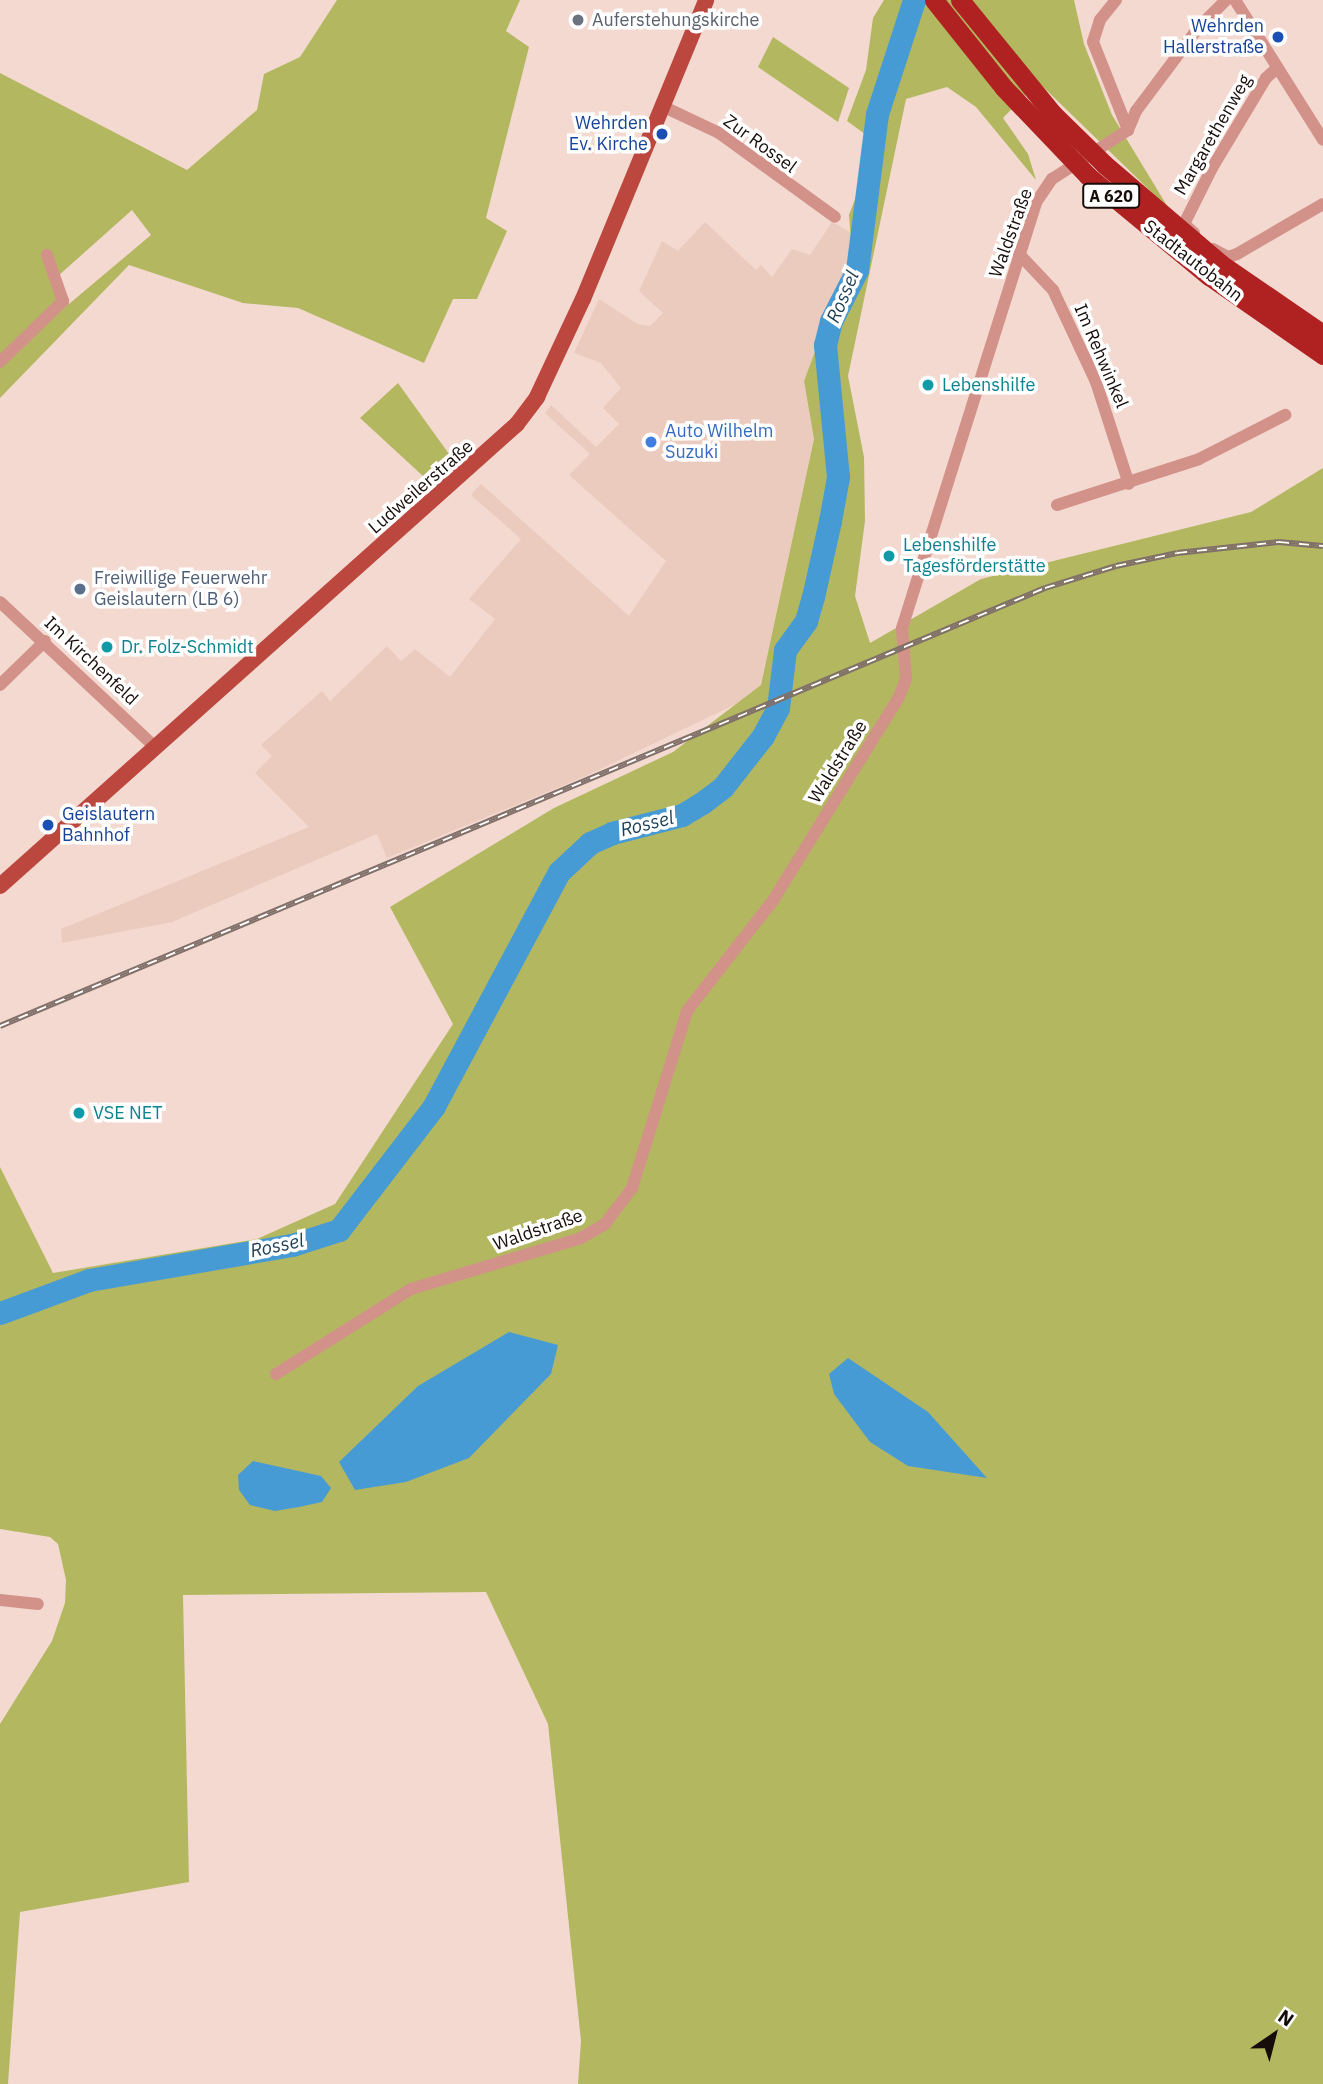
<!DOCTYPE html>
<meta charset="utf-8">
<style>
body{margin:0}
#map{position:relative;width:1323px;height:2084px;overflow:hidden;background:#f3d9d0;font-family:"IBM Plex Sans",sans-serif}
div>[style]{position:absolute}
.built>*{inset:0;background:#eccbbf}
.green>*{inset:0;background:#b3b860}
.water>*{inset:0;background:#479bd5}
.river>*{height:23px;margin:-11.5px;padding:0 11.5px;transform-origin:11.5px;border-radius:11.5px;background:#479bd5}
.minor>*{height:12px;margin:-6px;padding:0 6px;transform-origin:6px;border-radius:6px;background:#d29189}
.major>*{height:16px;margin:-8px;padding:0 8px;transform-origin:8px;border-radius:8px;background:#bb473f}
.rail>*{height:6px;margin-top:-3px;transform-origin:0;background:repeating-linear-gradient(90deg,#fff 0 10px,#81706a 0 20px);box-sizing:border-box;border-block:2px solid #81706a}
.highway-bridge>*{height:19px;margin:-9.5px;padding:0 9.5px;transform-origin:9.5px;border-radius:9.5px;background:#b02221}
.dots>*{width:19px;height:19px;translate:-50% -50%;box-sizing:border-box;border:4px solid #fff;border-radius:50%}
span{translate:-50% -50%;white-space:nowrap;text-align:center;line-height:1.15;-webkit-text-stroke:7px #fff;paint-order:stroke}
.shield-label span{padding:2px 5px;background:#fff;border:2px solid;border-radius:5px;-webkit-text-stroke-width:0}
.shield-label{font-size:16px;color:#160d0a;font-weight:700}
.worship-label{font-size:18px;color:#5b616d}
.left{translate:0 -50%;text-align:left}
.transit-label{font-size:18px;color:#164399}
.right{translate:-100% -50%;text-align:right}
.street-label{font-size:18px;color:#160d0a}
.culture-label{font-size:18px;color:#0d838f}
.shop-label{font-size:18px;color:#366cbe}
.service-label{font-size:18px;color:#4e5e75}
.water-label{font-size:19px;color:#1a3e56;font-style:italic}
.north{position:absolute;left:1239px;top:2000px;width:70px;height:70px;-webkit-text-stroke:5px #fff;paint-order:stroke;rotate:35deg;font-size:19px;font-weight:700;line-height:28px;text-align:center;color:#160d0a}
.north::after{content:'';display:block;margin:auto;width:24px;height:32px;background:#160d0a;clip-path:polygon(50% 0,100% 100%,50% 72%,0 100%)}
</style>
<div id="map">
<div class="built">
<i style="clip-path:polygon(705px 222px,756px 270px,761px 265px,772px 277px,792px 249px,810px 255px,832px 222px,850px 232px,852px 252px,804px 381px,814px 439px,759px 693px,586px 776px,387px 858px,377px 834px,172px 922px,62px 943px,61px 929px,309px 827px,255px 773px,272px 756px,261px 745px,322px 691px,330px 701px,387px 646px,401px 661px,415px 649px,450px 677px,495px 619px,469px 599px,521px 539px,471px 495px,481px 484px,629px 616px,666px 561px,569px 475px,590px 454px,545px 413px,551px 405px,596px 447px,619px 424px,603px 408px,621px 388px,601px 363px,574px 353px,599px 299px,638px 324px,650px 326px,663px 313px,639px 291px,662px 241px,678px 251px)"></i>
</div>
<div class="green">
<i style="clip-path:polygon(evenodd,337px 0,520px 0,506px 31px,529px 47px,486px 218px,507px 231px,477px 299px,453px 299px,424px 363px,298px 308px,243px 303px,129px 265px,0 398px,0 73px,187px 170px,257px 110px,264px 74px,300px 57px,337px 0,132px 210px,151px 235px,69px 304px,58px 276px,132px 210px)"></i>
<i style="clip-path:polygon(884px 0,1074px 0,1084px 44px,1112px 115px,1169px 209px,1038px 82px,1003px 118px,1028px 154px,1036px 180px,976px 107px,947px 87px,906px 99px,848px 376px,864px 457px,865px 521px,855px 596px,870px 643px,981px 579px,1251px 512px,1323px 468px,1323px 2084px,578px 2084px,581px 2041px,548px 1724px,486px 1592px,183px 1595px,189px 1882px,20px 1912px,8px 2084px,0 2084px,0 1724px,52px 1641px,65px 1603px,66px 1580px,58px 1544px,50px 1537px,0 1529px,0 1167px,53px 1273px,257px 1239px,335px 1204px,453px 1024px,390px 907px,554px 808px,673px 752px,761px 685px,814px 439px,804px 381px,852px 252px,849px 215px,872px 155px,872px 139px,847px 121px,866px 70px,873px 18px)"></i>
<i style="clip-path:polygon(773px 37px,849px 88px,838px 122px,758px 67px)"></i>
<i style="clip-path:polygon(398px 383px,449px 454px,424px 477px,360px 418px)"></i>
</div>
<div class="water">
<i style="clip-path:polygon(509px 1332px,558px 1345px,551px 1374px,469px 1458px,406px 1482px,355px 1490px,339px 1462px,418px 1386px)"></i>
<i style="clip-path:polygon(848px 1358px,928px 1412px,987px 1478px,908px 1466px,870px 1442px,834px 1394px,829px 1374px)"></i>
<i style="clip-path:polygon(253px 1461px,321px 1476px,331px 1488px,322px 1502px,299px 1507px,275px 1511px,250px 1505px,239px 1490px,238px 1475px)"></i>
</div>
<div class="river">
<i style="left:0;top:1313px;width:95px;rotate:-20.3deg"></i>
<i style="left:89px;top:1280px;width:206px;rotate:-9.8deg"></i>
<i style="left:292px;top:1245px;width:49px;rotate:-17.7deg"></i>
<i style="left:339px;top:1230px;width:156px;rotate:-52.5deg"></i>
<i style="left:434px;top:1106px;width:265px;rotate:-61.9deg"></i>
<i style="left:559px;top:872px;width:42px;rotate:-43.1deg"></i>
<i style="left:590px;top:843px;width:24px;rotate:-24deg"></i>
<i style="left:612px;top:833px;width:72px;rotate:-14.4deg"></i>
<i style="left:682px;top:815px;width:23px;rotate:-31deg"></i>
<i style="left:702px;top:803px;width:26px;rotate:-37deg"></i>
<i style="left:723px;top:787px;width:65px;rotate:-51.9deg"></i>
<i style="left:763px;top:736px;width:32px;rotate:-62deg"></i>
<i style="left:778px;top:708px;width:58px;rotate:-83.1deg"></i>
<i style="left:785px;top:650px;width:36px;rotate:-54deg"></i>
<i style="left:806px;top:621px;width:25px;rotate:-74deg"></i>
<i style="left:813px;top:597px;width:78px;rotate:-77.4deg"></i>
<i style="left:830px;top:521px;width:45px;rotate:-79.7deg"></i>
<i style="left:838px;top:477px;width:133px;rotate:-95.6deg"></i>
<i style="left:825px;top:345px;width:25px;rotate:-76deg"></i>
<i style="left:831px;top:321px;width:57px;rotate:-63deg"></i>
<i style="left:857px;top:270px;width:157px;rotate:-82.7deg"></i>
<i style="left:877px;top:114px;width:120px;rotate:-72deg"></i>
</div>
<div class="minor">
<i style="left:1116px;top:0;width:26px;rotate:129deg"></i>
<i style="left:1100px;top:20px;width:23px;rotate:108deg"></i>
<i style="left:1093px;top:42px;width:95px;rotate:68.3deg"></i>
<i style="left:1235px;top:0;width:165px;rotate:57.8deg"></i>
<i style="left:662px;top:106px;width:63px;rotate:25.3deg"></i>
<i style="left:719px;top:133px;width:143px;rotate:35.9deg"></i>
<i style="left:1194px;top:233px;width:13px;rotate:-138deg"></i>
<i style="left:1184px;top:224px;width:63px;rotate:-63.4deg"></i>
<i style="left:1212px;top:168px;width:105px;rotate:-59deg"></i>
<i style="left:1266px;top:78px;width:15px;rotate:-42deg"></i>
<i style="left:1213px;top:249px;width:17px;rotate:28deg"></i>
<i style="left:1228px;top:257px;width:9px;rotate:-18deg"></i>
<i style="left:1237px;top:254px;width:99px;rotate:-30.2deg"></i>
<i style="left:1019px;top:254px;width:50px;rotate:46.6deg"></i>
<i style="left:1053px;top:290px;width:102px;rotate:64.9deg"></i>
<i style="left:1096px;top:382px;width:107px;rotate:72.1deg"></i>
<i style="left:0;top:362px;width:88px;rotate:-44.1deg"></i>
<i style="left:63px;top:301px;width:49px;rotate:-109.2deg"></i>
<i style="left:1057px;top:505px;width:149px;rotate:-17.9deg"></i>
<i style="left:1199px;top:459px;width:97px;rotate:-27.1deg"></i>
<i style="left:0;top:602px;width:214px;rotate:43.1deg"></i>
<i style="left:0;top:685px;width:63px;rotate:-44.4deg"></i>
<i style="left:276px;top:1374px;width:160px;rotate:-32.2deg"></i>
<i style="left:411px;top:1289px;width:177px;rotate:-16.7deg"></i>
<i style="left:581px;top:1238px;width:28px;rotate:-30deg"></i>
<i style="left:605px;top:1224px;width:45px;rotate:-53.1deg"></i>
<i style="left:632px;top:1188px;width:185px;rotate:-72.7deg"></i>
<i style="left:687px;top:1011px;width:138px;rotate:-52.1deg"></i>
<i style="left:772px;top:902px;width:241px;rotate:-58.2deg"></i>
<i style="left:899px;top:697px;width:19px;rotate:-69deg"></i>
<i style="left:906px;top:679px;width:51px;rotate:-94.5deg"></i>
<i style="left:902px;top:628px;width:448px;rotate:-72.5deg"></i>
<i style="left:1037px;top:201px;width:27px;rotate:-56deg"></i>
<i style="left:1052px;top:179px;width:90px;rotate:-32.8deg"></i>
<i style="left:1128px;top:130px;width:21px;rotate:-67deg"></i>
<i style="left:1136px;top:111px;width:104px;rotate:-53.2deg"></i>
<i style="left:1198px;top:28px;width:40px;rotate:-45deg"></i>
<i style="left:0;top:1600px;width:38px;rotate:6deg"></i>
</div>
<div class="major">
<i style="left:0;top:886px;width:693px;rotate:-41.78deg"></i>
<i style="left:517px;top:424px;width:34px;rotate:-53deg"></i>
<i style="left:537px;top:397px;width:108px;rotate:-64.9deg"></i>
<i style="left:583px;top:299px;width:323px;rotate:-67.6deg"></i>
</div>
<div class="rail">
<i style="left:0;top:1026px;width:1133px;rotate:-22.74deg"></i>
<i style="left:1045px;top:588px;width:74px;rotate:-17.2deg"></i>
<i style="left:1116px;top:566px;width:62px;rotate:-12deg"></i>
<i style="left:1177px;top:553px;width:103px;rotate:-6.2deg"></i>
<i style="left:1279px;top:542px;width:44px;rotate:5.2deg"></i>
</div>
<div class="highway-bridge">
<i style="left:934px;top:0;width:112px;rotate:51.5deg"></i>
<i style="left:1004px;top:88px;width:122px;rotate:46.3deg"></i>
<i style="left:1088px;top:176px;width:157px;rotate:39.6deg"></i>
<i style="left:1209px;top:276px;width:139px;rotate:34.7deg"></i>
<i style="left:960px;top:0;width:146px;rotate:50.8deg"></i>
<i style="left:1052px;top:113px;width:73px;rotate:44.4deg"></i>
<i style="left:1104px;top:164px;width:154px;rotate:40.5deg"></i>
<i style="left:1221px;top:264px;width:124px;rotate:34.5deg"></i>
</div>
<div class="dots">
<i style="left:578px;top:20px;background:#6b7280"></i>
<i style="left:1278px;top:37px;background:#1a4fb4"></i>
<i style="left:662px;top:134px;background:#1a4fb4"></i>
<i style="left:928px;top:385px;background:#0f9aa8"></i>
<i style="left:651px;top:442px;background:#3f7fe0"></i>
<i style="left:889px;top:556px;background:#0f9aa8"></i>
<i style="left:80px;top:589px;background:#5c6f8a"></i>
<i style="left:107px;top:647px;background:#0f9aa8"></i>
<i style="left:48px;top:825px;background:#1a4fb4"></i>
<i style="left:79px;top:1113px;background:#0f9aa8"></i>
</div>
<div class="shield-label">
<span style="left:1111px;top:196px">A 620</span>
</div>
<div class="worship-label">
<span class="left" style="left:592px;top:20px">Auferstehungskirche</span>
</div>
<div class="transit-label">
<span class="right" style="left:1264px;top:37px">Wehrden<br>Hallerstraße</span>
<span class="right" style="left:648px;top:134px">Wehrden<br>Ev. Kirche</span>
<span class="left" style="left:62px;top:825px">Geislautern<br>Bahnhof</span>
</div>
<div class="street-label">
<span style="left:1213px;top:135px;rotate:-60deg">Margarethenweg</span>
<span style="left:760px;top:144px;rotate:36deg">Zur Rossel</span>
<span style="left:1011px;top:233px;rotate:-70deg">Waldstraße</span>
<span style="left:1193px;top:261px;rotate:38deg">Stadtautobahn</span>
<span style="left:1101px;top:356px;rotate:67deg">Im Rehwinkel</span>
<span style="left:421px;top:487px;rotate:-41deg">Ludweilerstraße</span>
<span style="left:91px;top:661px;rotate:43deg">Im Kirchenfeld</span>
<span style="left:838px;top:762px;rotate:-58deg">Waldstraße</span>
<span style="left:538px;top:1230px;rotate:-19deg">Waldstraße</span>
</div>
<div class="culture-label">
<span class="left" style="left:942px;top:385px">Lebenshilfe</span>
<span class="left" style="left:903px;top:556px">Lebenshilfe<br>Tagesförderstätte</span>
<span class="left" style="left:121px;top:647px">Dr. Folz-Schmidt</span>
<span class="left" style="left:93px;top:1113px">VSE NET</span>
</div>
<div class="shop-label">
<span class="left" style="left:665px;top:442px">Auto Wilhelm<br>Suzuki</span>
</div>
<div class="service-label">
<span class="left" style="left:94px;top:589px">Freiwillige Feuerwehr<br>Geislautern (LB 6)</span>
</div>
<div class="water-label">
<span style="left:843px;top:297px;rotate:-67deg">Rossel</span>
<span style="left:647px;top:824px;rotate:-14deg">Rossel</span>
<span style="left:277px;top:1246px;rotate:-12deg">Rossel</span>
</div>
<div class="north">N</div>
</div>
